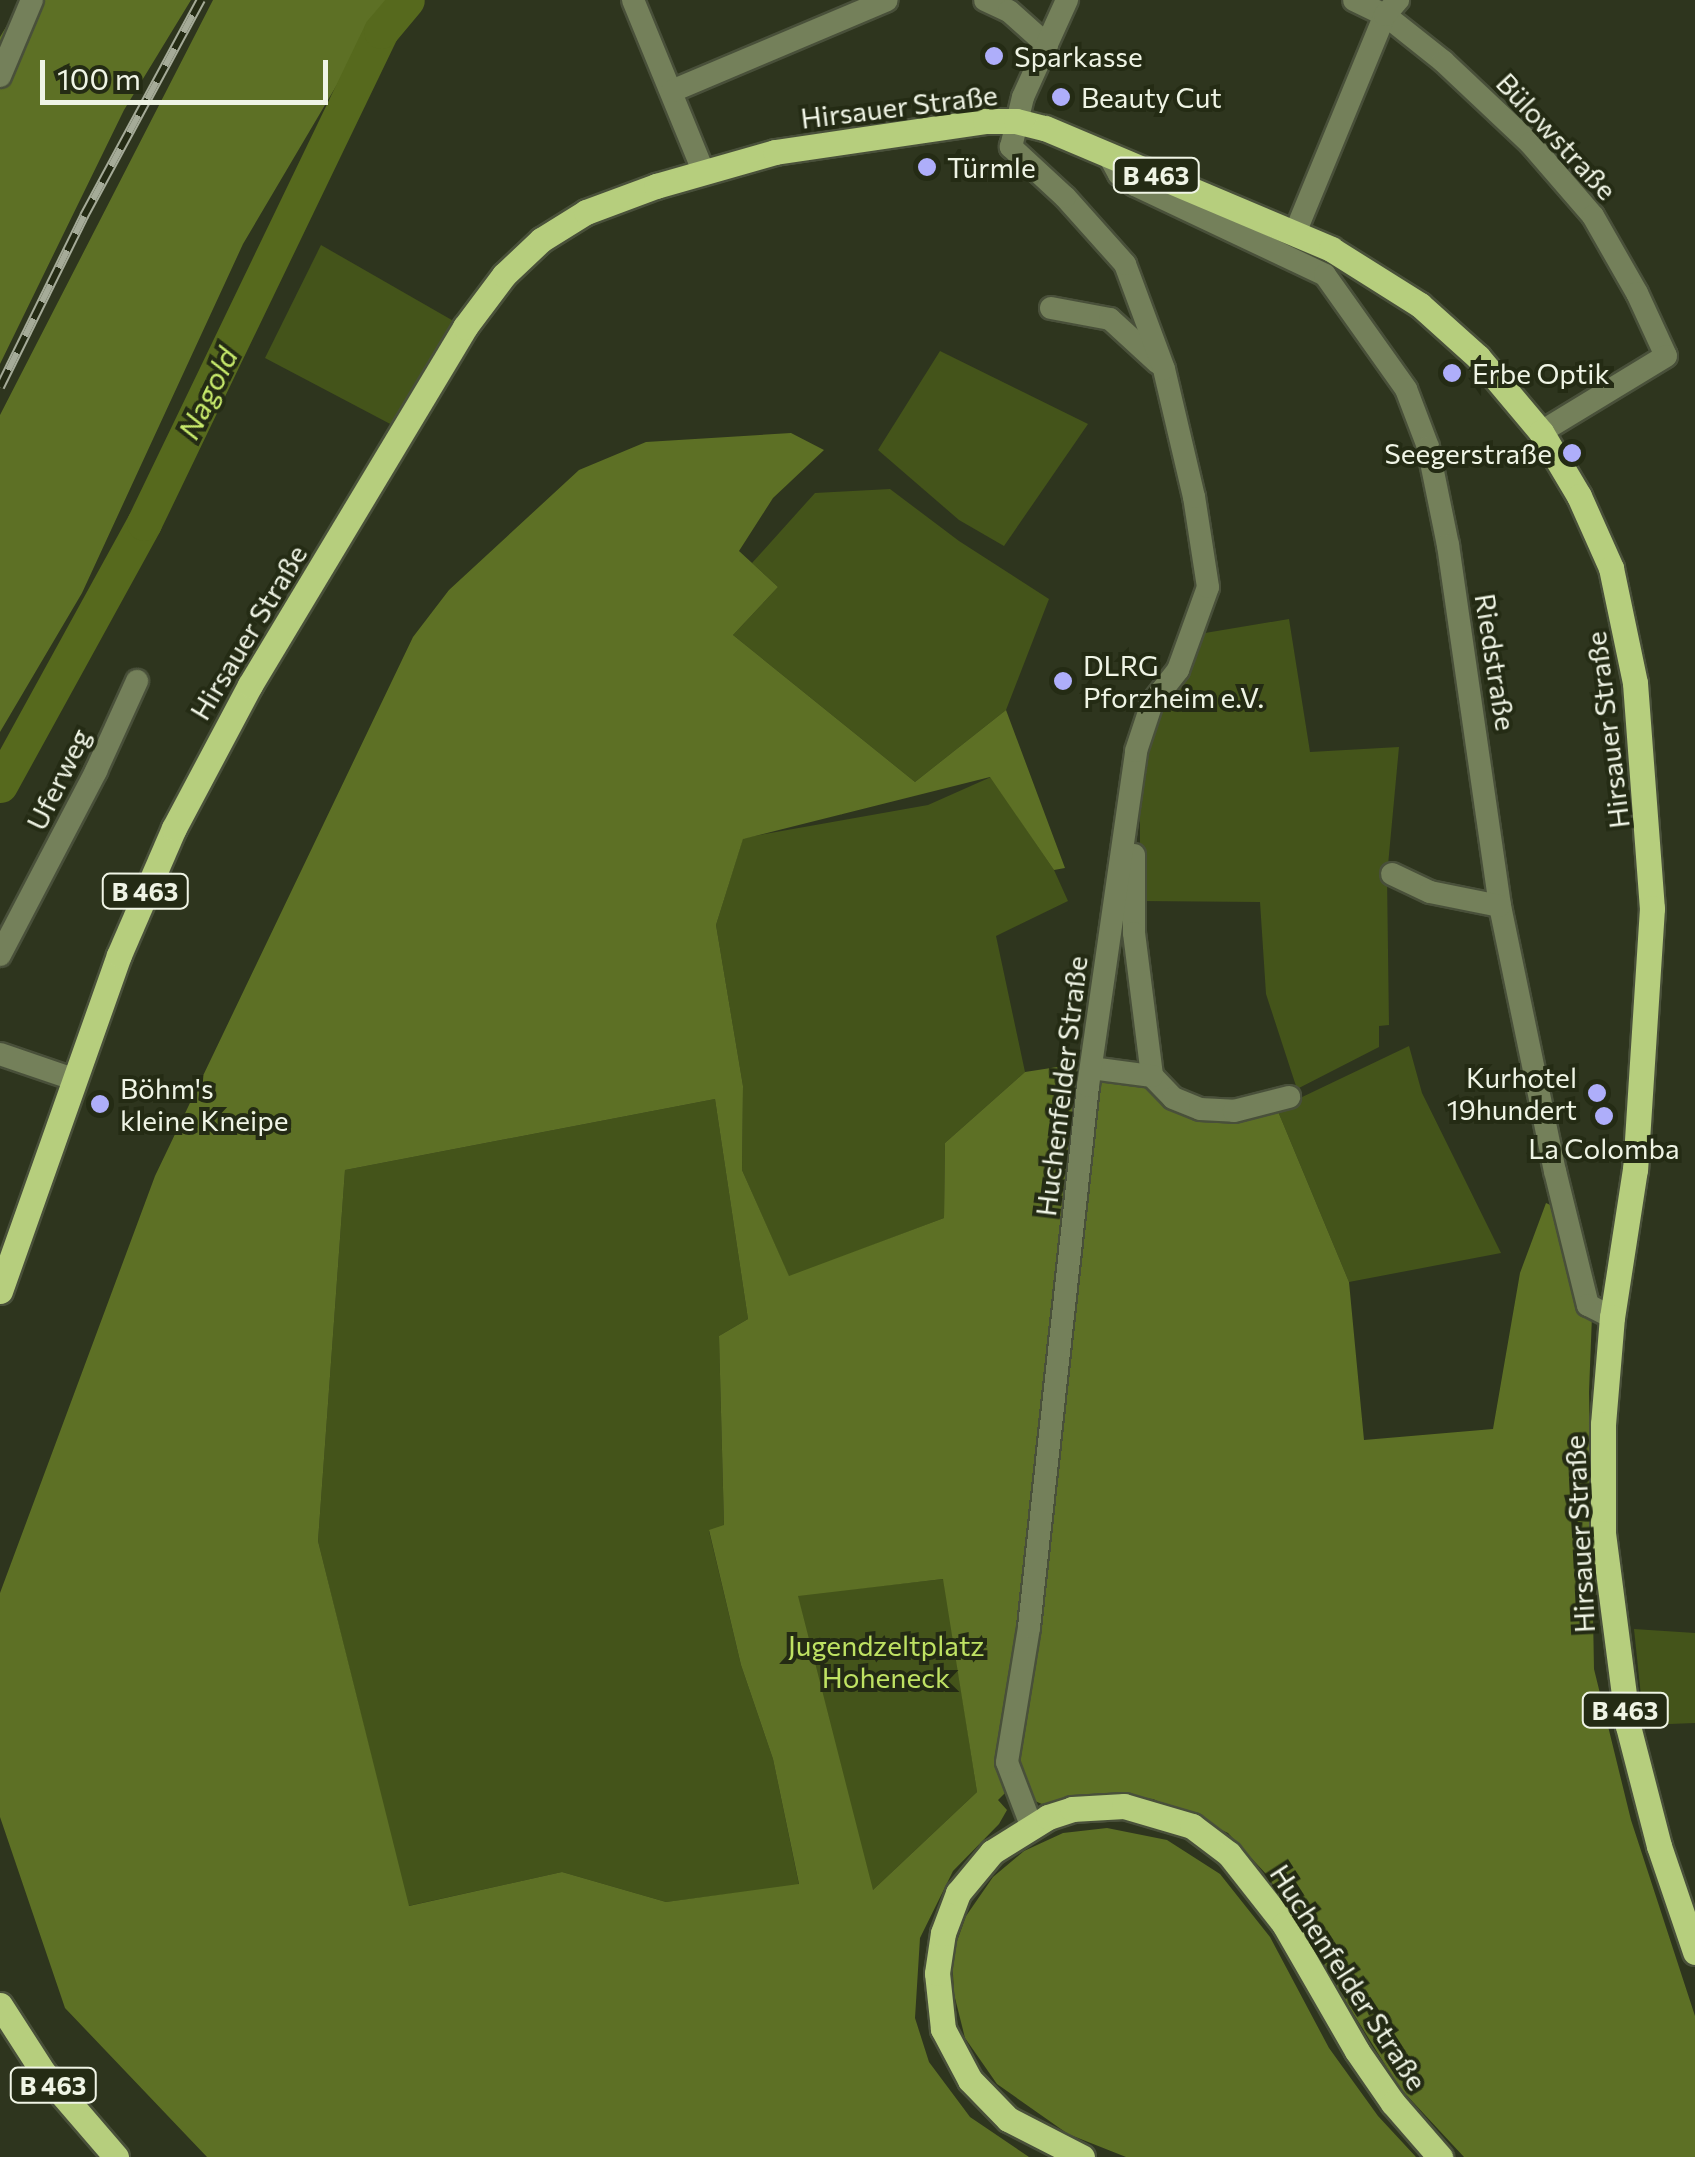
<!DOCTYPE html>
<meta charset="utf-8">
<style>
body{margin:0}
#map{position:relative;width:1695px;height:2157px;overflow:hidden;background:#2e351e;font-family:Commissioner,sans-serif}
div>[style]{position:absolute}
.green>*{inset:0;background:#44541a}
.forest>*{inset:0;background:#5d7025}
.river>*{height:35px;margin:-17.5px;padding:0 17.5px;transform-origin:17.5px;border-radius:17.5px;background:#56691d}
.roads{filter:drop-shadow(2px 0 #49503a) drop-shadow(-2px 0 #49503a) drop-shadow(0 2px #49503a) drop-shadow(0 -2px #49503a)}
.minor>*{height:22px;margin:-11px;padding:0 11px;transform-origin:11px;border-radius:11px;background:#74805a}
.major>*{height:25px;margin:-12.5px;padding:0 12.5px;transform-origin:12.5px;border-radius:12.5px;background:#b6ce7d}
.rail>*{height:10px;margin-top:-5px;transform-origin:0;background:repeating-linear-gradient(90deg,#242b14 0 19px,#a5ab98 0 38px);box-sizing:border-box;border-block:2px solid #a5ab98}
.dots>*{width:28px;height:28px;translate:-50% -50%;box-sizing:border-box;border:5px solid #242b14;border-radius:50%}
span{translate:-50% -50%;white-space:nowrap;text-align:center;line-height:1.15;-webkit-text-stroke:8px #242b14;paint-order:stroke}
.shield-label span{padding:2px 8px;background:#242b14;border:2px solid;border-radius:8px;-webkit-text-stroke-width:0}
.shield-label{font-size:25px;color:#eff4e5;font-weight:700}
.poi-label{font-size:28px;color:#eff4e5}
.left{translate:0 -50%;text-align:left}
.right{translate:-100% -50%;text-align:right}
.street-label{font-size:28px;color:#eff4e5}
.park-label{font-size:28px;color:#bfe263}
.water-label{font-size:30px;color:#c7ea6b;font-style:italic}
.scale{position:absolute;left:40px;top:60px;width:288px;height:45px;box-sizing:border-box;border:5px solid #eff4e5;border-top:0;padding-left:12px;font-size:30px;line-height:35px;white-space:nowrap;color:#eff4e5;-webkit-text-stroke:8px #242b14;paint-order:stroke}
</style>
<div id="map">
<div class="green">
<i style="clip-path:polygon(321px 245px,457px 323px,396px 427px,265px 358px)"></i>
<i style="clip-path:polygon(940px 351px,1088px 424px,1004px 546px,959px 520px,878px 450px)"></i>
<i style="clip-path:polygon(890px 489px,959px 541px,1049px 599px,1006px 710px,915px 782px,733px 635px,778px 587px,752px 563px,815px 493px)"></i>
<i style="clip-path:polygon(1289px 619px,1310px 752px,1399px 747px,1387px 876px,1389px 1025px,1379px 1026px,1379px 1047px,1297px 1089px,1266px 994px,1260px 902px,1140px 901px,1140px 784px,1150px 734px,1199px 634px)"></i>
<i style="clip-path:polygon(991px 777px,1054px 870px,1068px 901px,996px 936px,1025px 1072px,945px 1143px,944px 1218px,789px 1277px,742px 1170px,743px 1086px,716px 925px,743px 838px,928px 805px)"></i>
<i style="clip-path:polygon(1409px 1046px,1422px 1093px,1501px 1253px,1349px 1282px,1277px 1109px)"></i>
<i style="clip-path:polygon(715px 1099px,748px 1319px,719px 1336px,724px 1526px,709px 1531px,741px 1665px,773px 1759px,799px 1885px,666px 1902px,562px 1872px,408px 1906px,318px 1541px,345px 1170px)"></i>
<i style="clip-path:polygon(944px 1579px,977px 1792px,872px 1891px,797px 1595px)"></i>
<i style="clip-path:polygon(1634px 1629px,1695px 1633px,1695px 1723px,1644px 1725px)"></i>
</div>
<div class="forest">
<i style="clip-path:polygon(22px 0,191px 0,124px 110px,0 364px,0 37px)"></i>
<i style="clip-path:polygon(213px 0,387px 0,243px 244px,82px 593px,0 732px,0 415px)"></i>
<i style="clip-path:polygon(evenodd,791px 433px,824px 450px,773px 498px,739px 551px,778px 587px,733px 635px,915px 782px,1006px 710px,1065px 868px,1054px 870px,990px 777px,743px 839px,716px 925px,743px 1086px,742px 1170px,789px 1276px,944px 1218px,945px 1143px,1025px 1072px,1083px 1063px,1150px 1082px,1171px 1104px,1277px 1109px,1349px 1282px,1364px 1440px,1493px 1429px,1520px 1273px,1546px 1203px,1557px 1208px,1592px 1316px,1589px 1392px,1594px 1669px,1631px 1820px,1695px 2016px,1695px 2157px,1464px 2157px,1399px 2087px,1267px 1875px,1228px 1833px,1153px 1799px,1108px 1795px,1042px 1804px,1008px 1790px,998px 1800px,1007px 1810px,999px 1824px,953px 1871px,920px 1938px,915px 2018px,929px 2062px,970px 2117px,1029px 2157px,207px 2157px,65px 2008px,0 1817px,0 1593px,155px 1176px,413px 637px,449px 590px,579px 470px,646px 442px,791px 433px,715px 1099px,748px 1319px,719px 1336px,724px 1525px,709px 1530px,741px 1665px,773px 1759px,799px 1884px,666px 1902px,562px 1872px,409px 1906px,318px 1541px,345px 1170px,715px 1099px,791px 433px,943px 1579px,977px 1792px,873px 1890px,798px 1596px,943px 1579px)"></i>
<i style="clip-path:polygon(1107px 1828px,1167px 1840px,1220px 1874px,1270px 1937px,1329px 2048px,1378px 2116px,1416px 2157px,1126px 2157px,1068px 2134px,997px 2084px,965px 2038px,954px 1994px,952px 1955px,966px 1916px,993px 1877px,1024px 1851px,1063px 1833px)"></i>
</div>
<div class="river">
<i style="left:0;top:785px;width:299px;rotate:-61.2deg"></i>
<i style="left:144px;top:523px;width:546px;rotate:-64.28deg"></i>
<i style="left:381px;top:31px;width:40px;rotate:-50deg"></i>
</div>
<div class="roads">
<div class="minor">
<i style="left:633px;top:0;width:187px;rotate:67.7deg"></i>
<i style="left:985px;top:0;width:26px;rotate:25deg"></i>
<i style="left:1009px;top:11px;width:51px;rotate:41.8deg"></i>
<i style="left:1354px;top:0;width:34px;rotate:26deg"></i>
<i style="left:1385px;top:15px;width:75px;rotate:38.5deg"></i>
<i style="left:1444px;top:62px;width:118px;rotate:43.3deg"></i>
<i style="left:1530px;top:143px;width:96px;rotate:49.2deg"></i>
<i style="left:1593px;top:216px;width:89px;rotate:60.3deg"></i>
<i style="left:1637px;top:293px;width:69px;rotate:65.3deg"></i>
<i style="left:1666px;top:356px;width:146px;rotate:148.7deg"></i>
<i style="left:0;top:76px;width:82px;rotate:-67.2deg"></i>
<i style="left:672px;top:91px;width:233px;rotate:-22.9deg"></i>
<i style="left:1109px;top:156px;width:21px;rotate:61deg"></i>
<i style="left:1119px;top:174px;width:19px;rotate:35deg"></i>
<i style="left:1135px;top:185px;width:210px;rotate:25.3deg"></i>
<i style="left:1325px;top:275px;width:140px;rotate:54.6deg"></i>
<i style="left:1406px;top:389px;width:62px;rotate:69.2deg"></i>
<i style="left:1428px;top:447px;width:100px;rotate:78.5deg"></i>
<i style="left:1448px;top:545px;width:365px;rotate:81.8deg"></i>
<i style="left:1500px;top:906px;width:271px;rotate:78.3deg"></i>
<i style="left:1555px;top:1171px;width:138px;rotate:76.2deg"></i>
<i style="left:1588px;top:1305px;width:27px;rotate:27deg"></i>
<i style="left:1295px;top:233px;width:236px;rotate:-67.6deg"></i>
<i style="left:1385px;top:15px;width:20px;rotate:-49deg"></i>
<i style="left:1051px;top:308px;width:60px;rotate:10.6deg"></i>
<i style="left:1110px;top:319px;width:65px;rotate:42.5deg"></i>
<i style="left:1134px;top:855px;width:78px;rotate:90deg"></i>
<i style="left:1134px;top:933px;width:144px;rotate:82.8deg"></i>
<i style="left:1152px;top:1076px;width:30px;rotate:46deg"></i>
<i style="left:1173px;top:1098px;width:29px;rotate:22deg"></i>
<i style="left:1200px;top:1109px;width:34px;rotate:3deg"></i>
<i style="left:1234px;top:1111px;width:57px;rotate:-14.3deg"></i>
<i style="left:1392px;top:874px;width:42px;rotate:25.3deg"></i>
<i style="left:1430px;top:892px;width:71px;rotate:11.3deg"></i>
<i style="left:0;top:955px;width:208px;rotate:-62.4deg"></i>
<i style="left:96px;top:771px;width:99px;rotate:-65.5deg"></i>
<i style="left:0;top:1054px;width:77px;rotate:18.9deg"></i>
<i style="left:1091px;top:1068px;width:62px;rotate:7.5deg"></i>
<i style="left:1031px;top:1825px;width:67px;rotate:-110.9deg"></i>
<i style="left:1007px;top:1762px;width:137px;rotate:-80.7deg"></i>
<i style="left:1029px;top:1627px;width:544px;rotate:-83.78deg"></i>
<i style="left:1088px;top:1086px;width:338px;rotate:-81.8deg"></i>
<i style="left:1136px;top:751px;width:51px;rotate:-71.6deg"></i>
<i style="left:1152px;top:703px;width:42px;rotate:-51.8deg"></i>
<i style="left:1178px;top:670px;width:88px;rotate:-70.1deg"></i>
<i style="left:1208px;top:587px;width:91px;rotate:-98.8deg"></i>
<i style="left:1194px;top:497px;width:131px;rotate:-103.2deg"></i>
<i style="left:1164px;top:369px;width:112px;rotate:-110.4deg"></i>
<i style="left:1125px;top:264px;width:90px;rotate:-131.8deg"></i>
<i style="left:1065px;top:197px;width:74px;rotate:-137.2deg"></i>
<i style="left:1011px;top:147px;width:51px;rotate:-76.5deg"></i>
<i style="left:1023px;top:97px;width:107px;rotate:-65.6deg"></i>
</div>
<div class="major">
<i style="left:0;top:1291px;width:356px;rotate:-70.5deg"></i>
<i style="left:119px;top:955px;width:138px;rotate:-66.6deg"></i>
<i style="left:174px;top:828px;width:162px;rotate:-62deg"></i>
<i style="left:250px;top:685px;width:418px;rotate:-59deg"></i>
<i style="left:465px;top:327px;width:65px;rotate:-53.1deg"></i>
<i style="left:504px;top:275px;width:51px;rotate:-43.4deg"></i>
<i style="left:541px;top:240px;width:53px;rotate:-31.9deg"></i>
<i style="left:586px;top:212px;width:75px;rotate:-20.4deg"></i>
<i style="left:656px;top:186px;width:124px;rotate:-15.9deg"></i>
<i style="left:775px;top:152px;width:212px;rotate:-8.4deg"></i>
<i style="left:985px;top:121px;width:31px"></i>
<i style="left:1016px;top:121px;width:30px;rotate:14deg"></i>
<i style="left:1045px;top:128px;width:311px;rotate:22.9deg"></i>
<i style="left:1331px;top:249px;width:105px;rotate:32.2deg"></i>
<i style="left:1420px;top:305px;width:78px;rotate:41.9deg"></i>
<i style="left:1478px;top:357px;width:98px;rotate:50deg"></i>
<i style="left:1541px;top:432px;width:74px;rotate:59.3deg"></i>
<i style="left:1579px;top:496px;width:79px;rotate:66deg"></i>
<i style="left:1611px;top:568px;width:117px;rotate:78.2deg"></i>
<i style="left:1635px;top:683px;width:226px;rotate:85.7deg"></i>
<i style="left:1652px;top:908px;width:262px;rotate:93.7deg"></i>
<i style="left:1635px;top:1169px;width:150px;rotate:98.8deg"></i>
<i style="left:1612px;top:1317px;width:107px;rotate:94.8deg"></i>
<i style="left:1603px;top:1424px;width:109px;rotate:90deg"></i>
<i style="left:1603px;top:1533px;width:195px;rotate:82.6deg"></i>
<i style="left:1628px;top:1726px;width:124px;rotate:75.5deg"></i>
<i style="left:1659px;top:1846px;width:112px;rotate:71.2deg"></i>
<i style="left:0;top:2005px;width:80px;rotate:57.3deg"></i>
<i style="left:43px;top:2072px;width:112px;rotate:49.3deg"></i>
<i style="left:1082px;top:2157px;width:83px;rotate:-152.8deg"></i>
<i style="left:1008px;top:2119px;width:54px;rotate:-134.3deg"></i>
<i style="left:970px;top:2080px;width:58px;rotate:-117.9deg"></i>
<i style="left:943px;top:2029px;width:56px;rotate:-96.1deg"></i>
<i style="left:937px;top:1973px;width:40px;rotate:-81.5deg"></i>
<i style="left:943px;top:1933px;width:43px;rotate:-69.4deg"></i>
<i style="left:958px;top:1893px;width:53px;rotate:-50.3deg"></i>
<i style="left:992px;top:1852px;width:66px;rotate:-32deg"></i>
<i style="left:1048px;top:1817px;width:25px;rotate:-18deg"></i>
<i style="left:1072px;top:1809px;width:52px;rotate:-3.3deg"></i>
<i style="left:1124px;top:1806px;width:71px;rotate:16.4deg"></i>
<i style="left:1192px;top:1826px;width:46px;rotate:37.1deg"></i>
<i style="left:1229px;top:1854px;width:89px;rotate:51.8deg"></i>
<i style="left:1284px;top:1924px;width:146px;rotate:60.1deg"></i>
<i style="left:1357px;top:2051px;width:63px;rotate:55.3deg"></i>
<i style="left:1393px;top:2103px;width:72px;rotate:49deg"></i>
</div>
</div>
<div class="rail">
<i style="left:0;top:387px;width:191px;rotate:-63.8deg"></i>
<i style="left:84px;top:216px;width:246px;rotate:-61.6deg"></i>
</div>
<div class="dots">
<i style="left:994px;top:56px;background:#aeaefa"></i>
<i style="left:1061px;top:97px;background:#aeaefa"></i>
<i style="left:927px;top:167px;background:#aeaefa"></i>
<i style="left:1452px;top:373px;background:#aeaefa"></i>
<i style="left:1572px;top:453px;background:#aeaefa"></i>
<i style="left:1063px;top:681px;background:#aeaefa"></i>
<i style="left:1597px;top:1093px;background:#aeaefa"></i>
<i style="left:100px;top:1104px;background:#aeaefa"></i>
<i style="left:1604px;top:1116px;background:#aeaefa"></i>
</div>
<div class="shield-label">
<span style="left:1156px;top:175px">B 463</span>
<span style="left:145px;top:891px">B 463</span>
<span style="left:1625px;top:1710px">B 463</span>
<span style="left:53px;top:2085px">B 463</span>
</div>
<div class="poi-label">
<span class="left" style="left:1014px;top:56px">Sparkasse</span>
<span class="left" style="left:1081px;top:97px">Beauty Cut</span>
<span class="left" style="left:947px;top:167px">Türmle</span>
<span class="left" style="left:1472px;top:373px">Erbe Optik</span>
<span class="right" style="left:1552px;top:453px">Seegerstraße</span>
<span class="left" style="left:1083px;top:681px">DLRG<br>Pforzheim e.V.</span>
<span class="right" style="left:1577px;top:1093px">Kurhotel<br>19hundert</span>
<span class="left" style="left:120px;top:1104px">Böhm's<br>kleine Kneipe</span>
<span style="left:1604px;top:1148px">La Colomba</span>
</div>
<div class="street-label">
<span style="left:899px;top:106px;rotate:-7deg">Hirsauer Straße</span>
<span style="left:1557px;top:136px;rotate:47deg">Bülowstraße</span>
<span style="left:248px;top:632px;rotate:-59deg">Hirsauer Straße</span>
<span style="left:1496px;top:662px;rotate:81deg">Riedstraße</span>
<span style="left:1607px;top:730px;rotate:-97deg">Hirsauer Straße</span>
<span style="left:58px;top:779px;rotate:-64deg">Uferweg</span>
<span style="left:1061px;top:1086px;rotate:-83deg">Huchenfelder Straße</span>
<span style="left:1579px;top:1534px;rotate:-93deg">Hirsauer Straße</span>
<span style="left:1349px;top:1977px;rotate:57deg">Huchenfelder Straße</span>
</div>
<div class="park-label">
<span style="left:886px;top:1661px">Jugendzeltplatz<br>Hoheneck</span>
</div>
<div class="water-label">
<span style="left:207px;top:393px;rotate:-64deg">Nagold</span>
</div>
<div class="scale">100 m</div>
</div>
